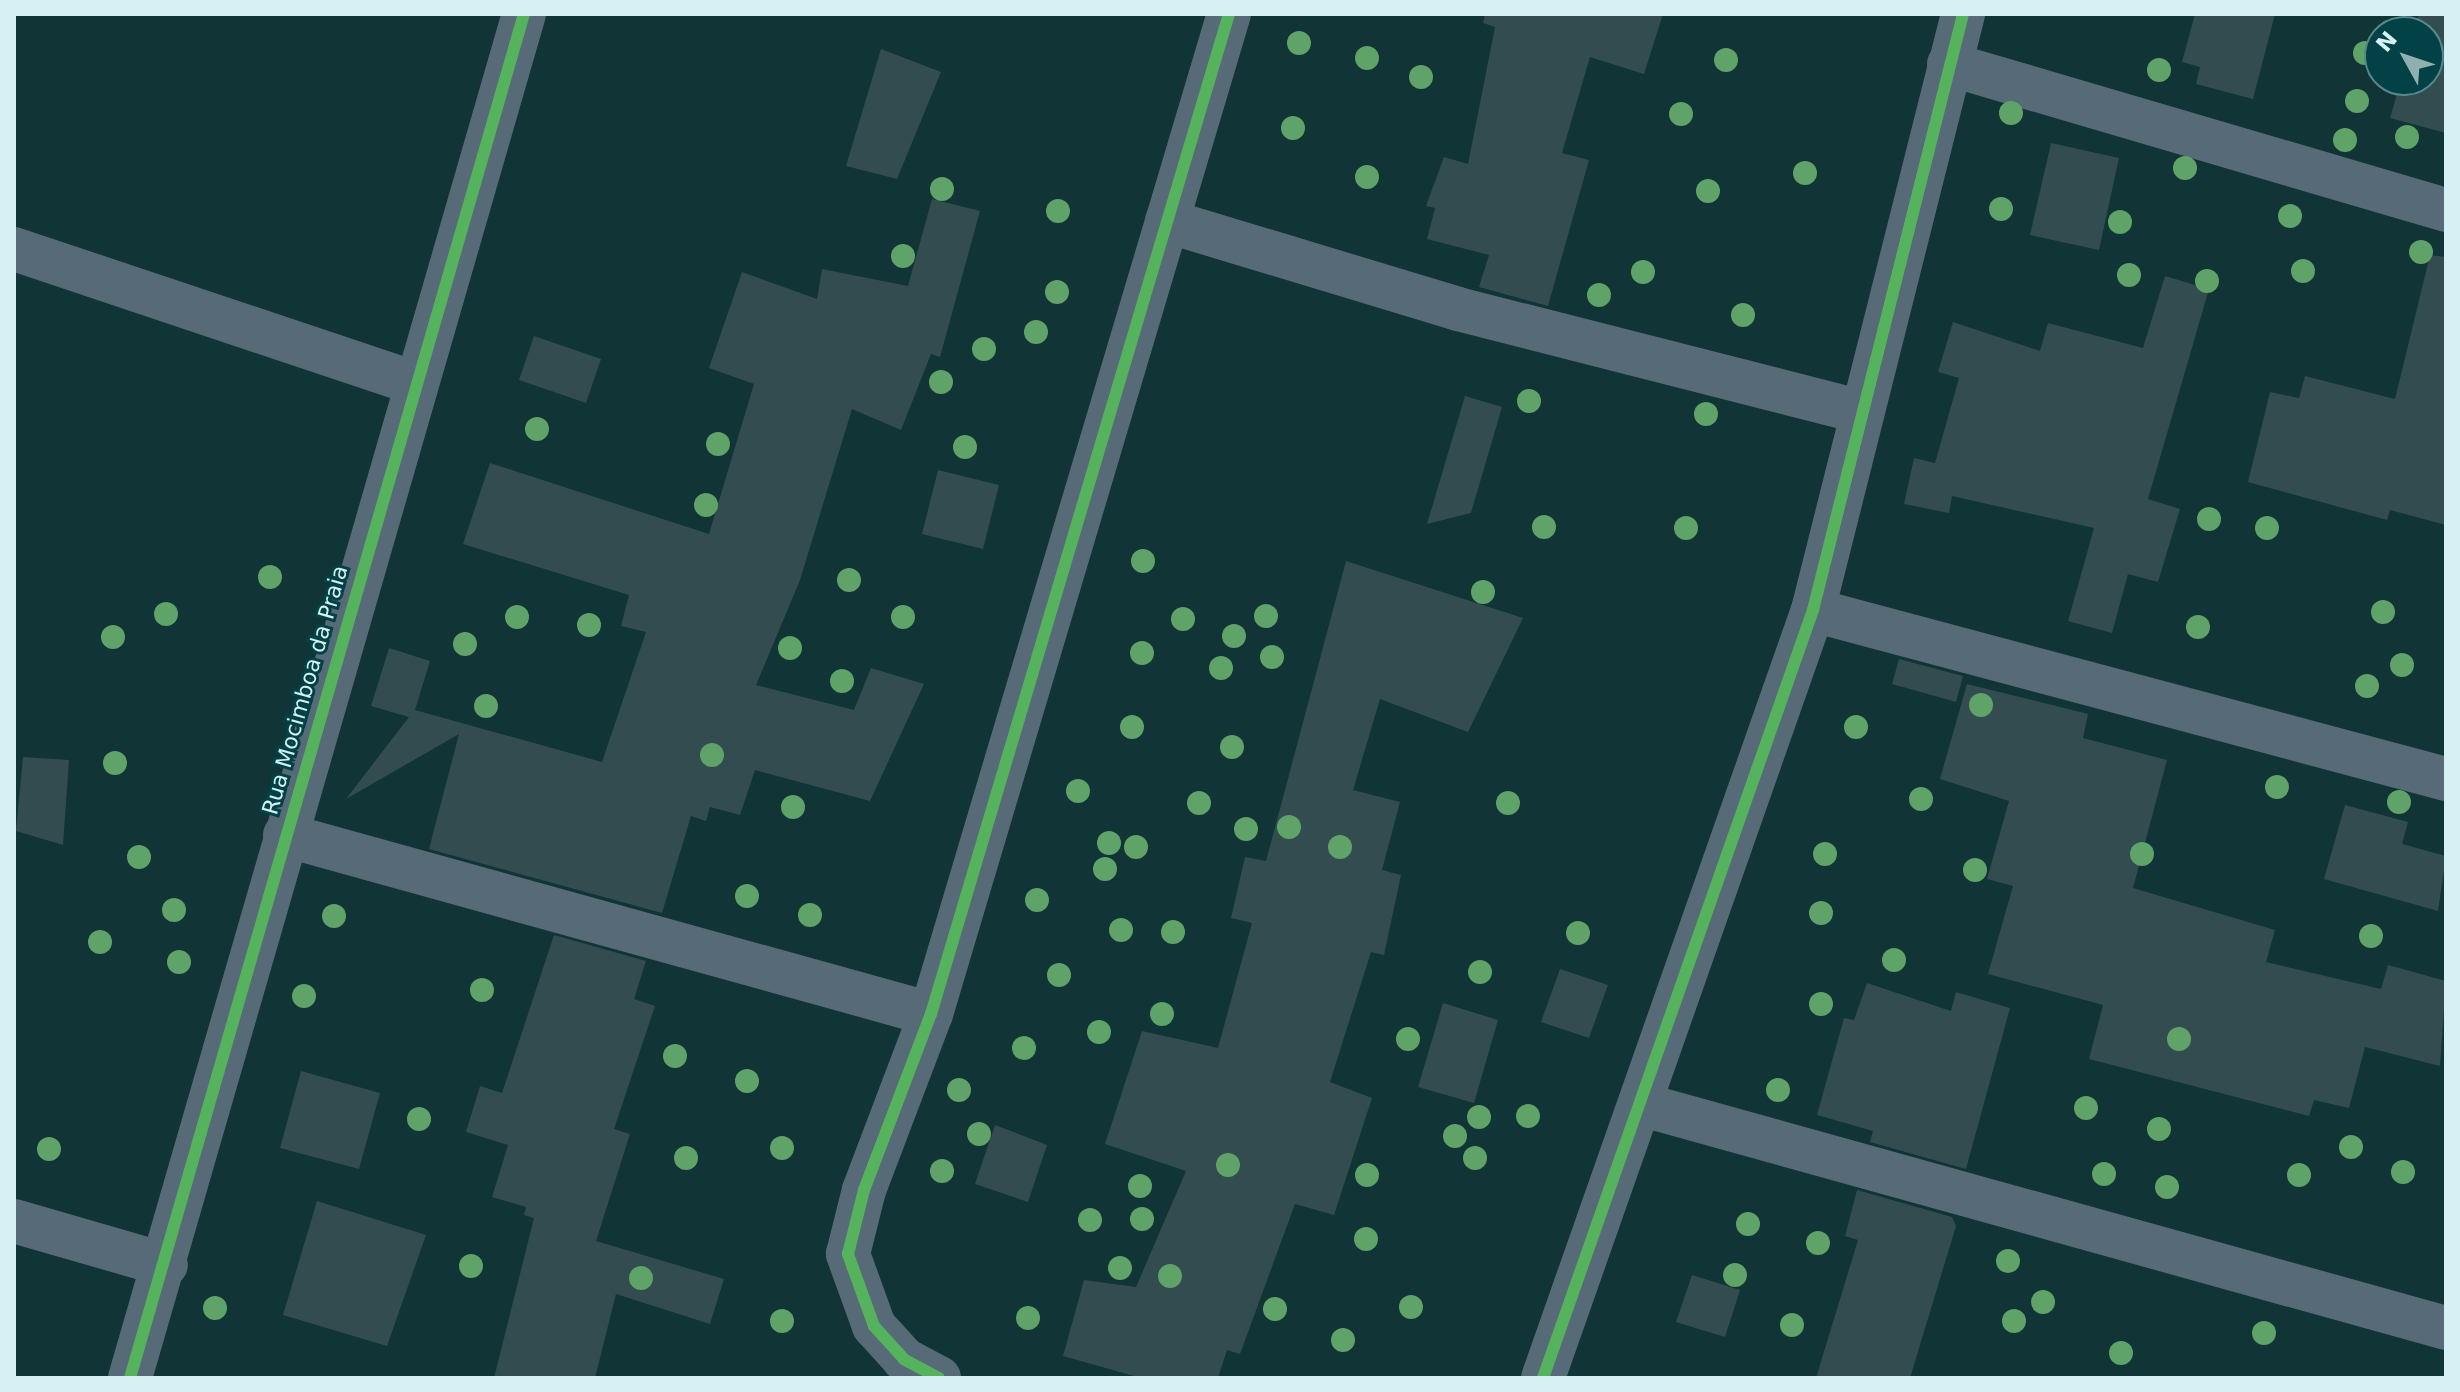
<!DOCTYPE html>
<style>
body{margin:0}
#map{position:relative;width:2460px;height:1392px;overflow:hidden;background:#113436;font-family:"DejaVu Sans",sans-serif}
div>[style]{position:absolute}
.building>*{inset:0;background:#334c50}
.minor>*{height:44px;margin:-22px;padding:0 22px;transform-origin:22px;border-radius:22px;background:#576a77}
.tertiary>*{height:44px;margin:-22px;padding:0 22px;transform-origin:22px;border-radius:22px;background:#576a77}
.cycleway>*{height:12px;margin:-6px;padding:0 6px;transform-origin:6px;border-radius:6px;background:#56b35d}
.trees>*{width:24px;height:24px;margin:-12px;border-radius:50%;background:#5fa369}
span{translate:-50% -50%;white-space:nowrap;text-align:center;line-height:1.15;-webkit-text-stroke:6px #024145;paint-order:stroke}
.street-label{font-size:22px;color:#d6f1f3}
.frame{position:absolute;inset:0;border:16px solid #d6f1f3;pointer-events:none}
.north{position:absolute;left:2364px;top:16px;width:80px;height:80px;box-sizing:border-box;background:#024145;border:2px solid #57878b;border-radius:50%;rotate:310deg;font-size:22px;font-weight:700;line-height:32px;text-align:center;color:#d6f1f3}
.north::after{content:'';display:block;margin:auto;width:28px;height:36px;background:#91afb1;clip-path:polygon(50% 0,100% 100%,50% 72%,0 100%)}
</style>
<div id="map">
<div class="building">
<i style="clip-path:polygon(1485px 14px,1663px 14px,1644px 74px,1590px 57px,1562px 153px,1589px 160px,1548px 306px,1479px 287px,1489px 255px,1427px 239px,1435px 208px,1426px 206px,1444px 157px,1468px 164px,1495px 27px,1483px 23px)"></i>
<i style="clip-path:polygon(2195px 14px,2275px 14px,2253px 99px,2196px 84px,2200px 67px,2182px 62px)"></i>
<i style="clip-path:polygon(2419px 14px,2446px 14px,2446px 133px,2390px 118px,2401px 80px,2428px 80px,2428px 32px,2414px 32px)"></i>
<i style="clip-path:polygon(881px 49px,941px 72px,897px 179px,846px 166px)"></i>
<i style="clip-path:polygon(2051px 143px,2119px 158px,2099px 250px,2030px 235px)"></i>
<i style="clip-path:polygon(932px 199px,980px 211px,940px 357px,931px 354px,901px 430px,852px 409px,800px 580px,756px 685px,854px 710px,871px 668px,924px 684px,870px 801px,755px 770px,740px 815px,710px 807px,706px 821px,691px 816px,662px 913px,429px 849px,459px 734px,346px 799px,409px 717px,371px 706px,389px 648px,430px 661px,415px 710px,602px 762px,646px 632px,621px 626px,629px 595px,463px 544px,490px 463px,709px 534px,754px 384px,709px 368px,742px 272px,817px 299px,822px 269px,908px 286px)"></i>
<i style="clip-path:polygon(2430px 255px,2446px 257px,2446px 525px,2390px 510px,2387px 520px,2248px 482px,2270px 392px,2299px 398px,2305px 376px,2395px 399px)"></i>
<i style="clip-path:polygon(2165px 276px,2209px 289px,2148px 499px,2180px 509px,2158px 582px,2128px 574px,2112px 633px,2068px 621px,2094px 528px,1952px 496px,1949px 513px,1904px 504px,1914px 458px,1935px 463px,1959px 378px,1938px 372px,1953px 322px,2040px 351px,2048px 323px,2143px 348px)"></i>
<i style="clip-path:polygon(534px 336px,601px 359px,586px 403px,519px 380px)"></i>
<i style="clip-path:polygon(1465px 396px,1502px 407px,1471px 513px,1427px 524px)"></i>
<i style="clip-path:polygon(938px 470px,999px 485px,983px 549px,922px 534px)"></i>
<i style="clip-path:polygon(1346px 561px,1523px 618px,1468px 732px,1380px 699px,1353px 790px,1400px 802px,1382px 870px,1401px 875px,1384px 955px,1371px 952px,1330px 1082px,1372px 1098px,1334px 1215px,1295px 1204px,1240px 1354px,1227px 1350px,1218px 1378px,1141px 1378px,1063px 1356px,1084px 1280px,1136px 1287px,1186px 1171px,1105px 1144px,1142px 1031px,1218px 1048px,1252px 923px,1231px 918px,1245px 857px,1266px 861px)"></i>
<i style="clip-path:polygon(1899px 659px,1963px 676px,1956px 702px,1892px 684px)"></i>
<i style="clip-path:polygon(1967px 684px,2088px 714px,2083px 738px,2167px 760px,2133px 888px,2275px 930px,2266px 962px,2381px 989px,2388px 965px,2446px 981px,2440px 1066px,2365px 1047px,2349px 1108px,2314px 1100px,2309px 1116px,2089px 1059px,2103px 1005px,1988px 974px,2013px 886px,1987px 879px,2009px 801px,1940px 779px)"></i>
<i style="clip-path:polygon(23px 757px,69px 760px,63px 845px,16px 831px)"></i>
<i style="clip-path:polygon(2345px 805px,2408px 822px,2402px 844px,2446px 856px,2438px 911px,2324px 879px)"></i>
<i style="clip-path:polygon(554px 935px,646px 961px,634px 999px,655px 1006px,614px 1129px,630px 1134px,596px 1241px,724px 1279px,710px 1324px,616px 1294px,595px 1378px,494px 1378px,534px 1218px,524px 1215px,526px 1207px,492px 1197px,508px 1145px,466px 1132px,480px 1086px,502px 1093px)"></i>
<i style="clip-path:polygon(1560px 969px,1608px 985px,1589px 1038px,1541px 1022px)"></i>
<i style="clip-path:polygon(1867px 983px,1951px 1011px,1956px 992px,2010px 1008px,1966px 1169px,1870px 1142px,1873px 1131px,1817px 1115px,1844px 1018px,1854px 1020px)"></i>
<i style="clip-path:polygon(1443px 1003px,1498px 1020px,1474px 1103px,1418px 1087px)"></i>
<i style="clip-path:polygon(301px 1071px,380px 1093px,359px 1169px,280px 1148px)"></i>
<i style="clip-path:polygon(995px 1125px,1047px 1145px,1028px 1202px,975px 1184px)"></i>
<i style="clip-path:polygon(1857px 1190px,1952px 1217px,1956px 1226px,1910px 1378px,1816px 1378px,1858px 1240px,1845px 1236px)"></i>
<i style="clip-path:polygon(317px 1201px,426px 1235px,387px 1346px,283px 1315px)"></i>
<i style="clip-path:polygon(1692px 1275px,1740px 1290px,1725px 1337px,1676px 1322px)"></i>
</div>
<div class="minor">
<i style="left:1949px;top:64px;width:518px;rotate:16.37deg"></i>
<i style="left:1167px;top:221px;width:304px;rotate:16.8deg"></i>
<i style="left:1458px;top:309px;width:417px;rotate:14.3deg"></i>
<i style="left:14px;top:249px;width:422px;rotate:18.5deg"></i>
<i style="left:1813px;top:610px;width:655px;rotate:14.95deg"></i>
<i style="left:285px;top:835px;width:670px;rotate:15.49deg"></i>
<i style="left:1640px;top:1104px;width:837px;rotate:15.53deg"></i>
<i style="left:14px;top:1221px;width:158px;rotate:16.1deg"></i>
<i style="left:130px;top:1378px;width:1420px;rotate:-73.89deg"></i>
</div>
<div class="tertiary">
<i style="left:939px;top:1378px;width:40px;rotate:-152deg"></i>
<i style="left:904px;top:1359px;width:45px;rotate:-132.3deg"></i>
<i style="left:874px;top:1326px;width:77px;rotate:-109.9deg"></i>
<i style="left:848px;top:1254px;width:66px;rotate:-76deg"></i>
<i style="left:864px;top:1190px;width:188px;rotate:-69.2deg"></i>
<i style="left:931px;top:1014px;width:1043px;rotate:-73.41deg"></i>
<i style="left:1543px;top:1378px;width:814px;rotate:-70.63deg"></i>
<i style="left:1813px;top:610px;width:615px;rotate:-75.87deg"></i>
</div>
<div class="cycleway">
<i style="left:130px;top:1378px;width:1420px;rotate:-73.89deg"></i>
<i style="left:939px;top:1378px;width:40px;rotate:-152deg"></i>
<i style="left:904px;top:1359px;width:45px;rotate:-132.3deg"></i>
<i style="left:874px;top:1326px;width:77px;rotate:-109.9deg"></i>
<i style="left:848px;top:1254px;width:66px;rotate:-76deg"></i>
<i style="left:864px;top:1190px;width:188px;rotate:-69.2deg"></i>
<i style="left:931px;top:1014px;width:1043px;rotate:-73.41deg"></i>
<i style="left:1543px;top:1378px;width:814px;rotate:-70.63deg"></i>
<i style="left:1813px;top:610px;width:615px;rotate:-75.87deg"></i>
</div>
<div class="trees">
<i style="left:1299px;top:43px"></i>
<i style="left:2365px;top:53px"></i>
<i style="left:1367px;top:58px"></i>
<i style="left:1726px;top:60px"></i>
<i style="left:2159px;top:70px"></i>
<i style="left:1421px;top:77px"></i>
<i style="left:2357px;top:101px"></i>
<i style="left:2011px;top:113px"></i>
<i style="left:1681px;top:114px"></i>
<i style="left:1293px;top:128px"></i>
<i style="left:2407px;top:137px"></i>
<i style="left:2345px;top:140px"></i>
<i style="left:2185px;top:168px"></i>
<i style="left:1805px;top:173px"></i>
<i style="left:1367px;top:177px"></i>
<i style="left:942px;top:189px"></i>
<i style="left:1708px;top:191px"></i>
<i style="left:2001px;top:209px"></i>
<i style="left:1058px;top:211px"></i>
<i style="left:2290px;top:216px"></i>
<i style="left:2120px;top:222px"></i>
<i style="left:2421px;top:252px"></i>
<i style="left:903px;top:256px"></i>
<i style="left:2303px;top:271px"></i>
<i style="left:1643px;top:272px"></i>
<i style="left:2129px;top:275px"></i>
<i style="left:2207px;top:281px"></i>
<i style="left:1057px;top:292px"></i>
<i style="left:1599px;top:295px"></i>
<i style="left:1743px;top:315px"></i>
<i style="left:1036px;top:332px"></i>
<i style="left:984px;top:349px"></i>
<i style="left:941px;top:382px"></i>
<i style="left:1529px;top:401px"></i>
<i style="left:1706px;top:414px"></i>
<i style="left:537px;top:429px"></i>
<i style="left:718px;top:444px"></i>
<i style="left:965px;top:447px"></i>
<i style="left:706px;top:505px"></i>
<i style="left:2209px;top:519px"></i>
<i style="left:1544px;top:527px"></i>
<i style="left:1686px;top:528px"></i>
<i style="left:2267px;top:528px"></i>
<i style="left:1143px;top:561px"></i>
<i style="left:270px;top:577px"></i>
<i style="left:849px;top:580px"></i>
<i style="left:1483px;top:592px"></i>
<i style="left:2383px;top:612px"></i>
<i style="left:166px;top:614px"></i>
<i style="left:1266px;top:616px"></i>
<i style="left:517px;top:617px"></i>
<i style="left:903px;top:617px"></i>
<i style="left:1183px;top:619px"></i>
<i style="left:589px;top:625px"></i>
<i style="left:2198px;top:627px"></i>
<i style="left:1234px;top:636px"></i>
<i style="left:113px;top:637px"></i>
<i style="left:465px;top:644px"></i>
<i style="left:790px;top:648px"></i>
<i style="left:1142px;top:653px"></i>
<i style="left:1272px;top:657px"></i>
<i style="left:2402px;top:665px"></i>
<i style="left:1221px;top:668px"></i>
<i style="left:842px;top:681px"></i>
<i style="left:2367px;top:686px"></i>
<i style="left:1981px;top:705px"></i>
<i style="left:486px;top:706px"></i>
<i style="left:1132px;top:727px"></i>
<i style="left:1856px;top:727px"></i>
<i style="left:1232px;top:747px"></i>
<i style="left:712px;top:755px"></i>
<i style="left:115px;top:763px"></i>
<i style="left:2277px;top:787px"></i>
<i style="left:1078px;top:791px"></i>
<i style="left:1921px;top:799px"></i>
<i style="left:2399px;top:802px"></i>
<i style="left:1199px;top:803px"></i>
<i style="left:1508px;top:803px"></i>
<i style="left:793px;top:807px"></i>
<i style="left:1289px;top:827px"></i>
<i style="left:1246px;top:829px"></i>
<i style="left:1109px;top:843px"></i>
<i style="left:1136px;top:847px"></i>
<i style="left:1340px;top:847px"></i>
<i style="left:1825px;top:854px"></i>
<i style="left:2142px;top:854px"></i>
<i style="left:139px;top:857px"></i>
<i style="left:1105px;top:869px"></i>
<i style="left:1975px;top:870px"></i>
<i style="left:747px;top:896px"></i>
<i style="left:1037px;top:900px"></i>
<i style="left:174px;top:910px"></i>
<i style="left:1821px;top:913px"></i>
<i style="left:810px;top:915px"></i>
<i style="left:334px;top:916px"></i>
<i style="left:1121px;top:930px"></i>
<i style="left:1173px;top:932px"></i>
<i style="left:1578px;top:933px"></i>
<i style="left:2371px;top:936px"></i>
<i style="left:100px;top:942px"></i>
<i style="left:1894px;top:960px"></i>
<i style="left:179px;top:962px"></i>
<i style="left:1480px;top:972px"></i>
<i style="left:1059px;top:975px"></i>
<i style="left:482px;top:990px"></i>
<i style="left:304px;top:996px"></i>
<i style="left:1821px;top:1004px"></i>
<i style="left:1162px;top:1014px"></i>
<i style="left:1099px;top:1032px"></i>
<i style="left:1408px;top:1039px"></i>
<i style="left:2179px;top:1039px"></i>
<i style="left:1024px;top:1048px"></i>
<i style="left:675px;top:1056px"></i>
<i style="left:747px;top:1081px"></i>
<i style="left:959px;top:1090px"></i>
<i style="left:1778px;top:1090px"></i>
<i style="left:2086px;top:1108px"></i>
<i style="left:1528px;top:1116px"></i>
<i style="left:1479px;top:1117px"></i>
<i style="left:419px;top:1119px"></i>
<i style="left:2159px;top:1129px"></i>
<i style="left:979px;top:1134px"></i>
<i style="left:1455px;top:1136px"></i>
<i style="left:2351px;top:1147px"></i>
<i style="left:782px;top:1148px"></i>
<i style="left:49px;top:1149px"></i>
<i style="left:686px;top:1158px"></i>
<i style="left:1475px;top:1158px"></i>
<i style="left:1228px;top:1165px"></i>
<i style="left:942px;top:1171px"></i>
<i style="left:2403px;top:1172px"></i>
<i style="left:2104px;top:1174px"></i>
<i style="left:1367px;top:1175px"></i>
<i style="left:2299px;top:1175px"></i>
<i style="left:1140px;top:1186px"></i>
<i style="left:2167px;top:1187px"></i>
<i style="left:1142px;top:1219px"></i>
<i style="left:1090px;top:1220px"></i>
<i style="left:1748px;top:1224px"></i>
<i style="left:1366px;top:1239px"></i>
<i style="left:1818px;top:1243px"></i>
<i style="left:2008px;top:1261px"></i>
<i style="left:471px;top:1266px"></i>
<i style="left:1120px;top:1268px"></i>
<i style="left:1735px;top:1275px"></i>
<i style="left:1170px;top:1276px"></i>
<i style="left:641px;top:1278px"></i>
<i style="left:2043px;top:1302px"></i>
<i style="left:1411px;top:1307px"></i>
<i style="left:215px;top:1308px"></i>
<i style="left:1275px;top:1309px"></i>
<i style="left:1028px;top:1318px"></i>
<i style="left:782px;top:1321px"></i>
<i style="left:2014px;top:1321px"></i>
<i style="left:1792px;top:1325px"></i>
<i style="left:2264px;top:1333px"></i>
<i style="left:1343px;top:1340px"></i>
<i style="left:2121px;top:1353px"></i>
</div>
<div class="street-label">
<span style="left:305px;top:690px;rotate:-74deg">Rua Mocimboa da Praia</span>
</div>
<div class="frame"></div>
<div class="north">N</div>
</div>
